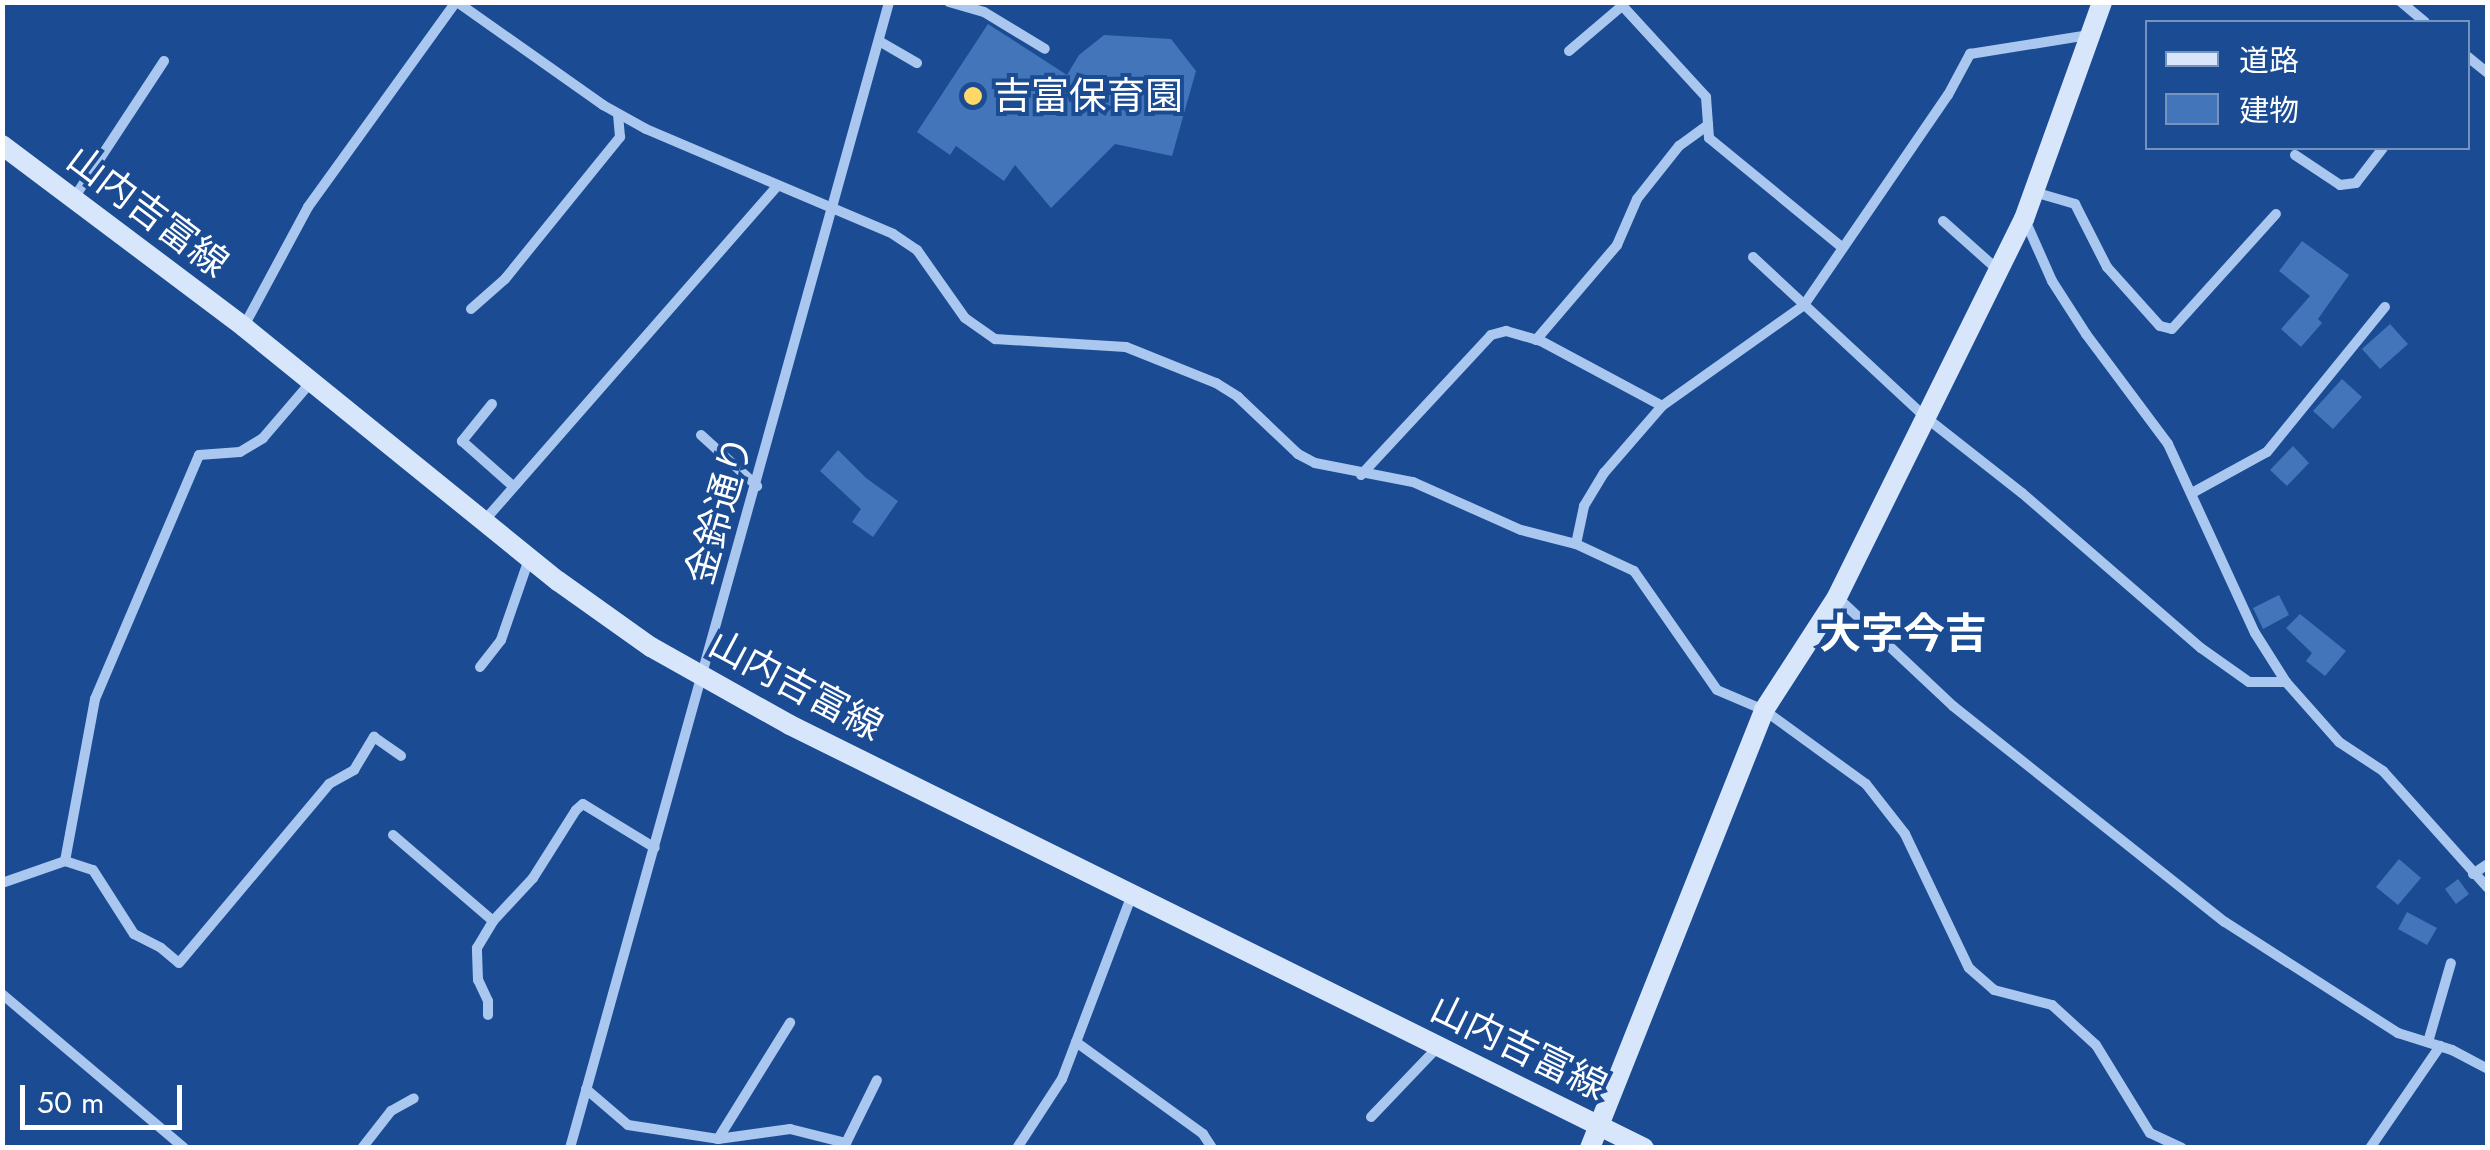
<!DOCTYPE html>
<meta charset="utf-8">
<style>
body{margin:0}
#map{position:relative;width:2490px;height:1150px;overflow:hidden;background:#1a4b93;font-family:Jost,"Noto Sans JP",sans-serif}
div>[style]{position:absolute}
.building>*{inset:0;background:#4375ba}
.street>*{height:10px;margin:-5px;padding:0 5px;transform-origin:5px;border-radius:5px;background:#aac7ef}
.secondary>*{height:20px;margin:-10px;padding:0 10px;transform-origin:10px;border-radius:10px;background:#d8e6fb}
.dots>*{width:28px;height:28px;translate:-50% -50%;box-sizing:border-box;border:5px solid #1a4b93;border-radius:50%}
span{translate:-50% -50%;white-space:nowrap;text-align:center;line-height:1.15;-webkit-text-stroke:8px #1a4b93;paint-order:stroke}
.poi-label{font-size:38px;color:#fff}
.left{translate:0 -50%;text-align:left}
.street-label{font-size:38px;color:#fff}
.quarter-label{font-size:42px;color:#fff;font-weight:700}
.frame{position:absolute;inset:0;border:5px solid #fff;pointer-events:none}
.legend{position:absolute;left:2145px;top:20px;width:325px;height:130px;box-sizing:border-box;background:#1a4b93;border:2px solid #7693be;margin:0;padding:12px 18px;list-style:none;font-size:30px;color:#fff}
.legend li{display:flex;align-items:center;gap:20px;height:50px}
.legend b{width:50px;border:2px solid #7693be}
.scale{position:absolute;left:20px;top:1085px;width:162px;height:45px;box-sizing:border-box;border:5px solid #fff;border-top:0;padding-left:12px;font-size:30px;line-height:35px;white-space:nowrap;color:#fff;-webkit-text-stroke:8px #1a4b93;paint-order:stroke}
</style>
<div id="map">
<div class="building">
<i style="clip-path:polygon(988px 24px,1067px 75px,1079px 55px,1104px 35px,1171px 39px,1196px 71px,1172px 156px,1115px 144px,1051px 208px,1015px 165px,1004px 181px,956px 146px,950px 155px,917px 132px)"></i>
<i style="clip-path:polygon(2302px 241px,2349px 275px,2318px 319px,2322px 323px,2301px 347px,2281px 329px,2310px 296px,2279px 271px)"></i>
<i style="clip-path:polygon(2390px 324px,2408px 344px,2380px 369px,2362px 349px)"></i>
<i style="clip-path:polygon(2342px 379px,2362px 397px,2333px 429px,2313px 411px)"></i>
<i style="clip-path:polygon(2293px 446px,2309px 463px,2287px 486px,2270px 470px)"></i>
<i style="clip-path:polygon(838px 450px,866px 478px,898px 501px,873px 537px,852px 522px,861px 509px,820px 471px)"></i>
<i style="clip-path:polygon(2279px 595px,2289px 615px,2263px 629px,2253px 608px)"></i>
<i style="clip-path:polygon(2300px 614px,2346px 651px,2325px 676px,2306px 661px,2312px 653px,2286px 628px)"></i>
<i style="clip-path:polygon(2399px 859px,2421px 878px,2398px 905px,2376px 887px)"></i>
<i style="clip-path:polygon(2458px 879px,2469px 894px,2456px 904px,2445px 889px)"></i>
<i style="clip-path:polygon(2407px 912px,2437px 928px,2427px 945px,2398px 929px)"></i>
</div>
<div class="street">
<i style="left:457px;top:2px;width:179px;rotate:35.2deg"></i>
<i style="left:603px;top:105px;width:49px;rotate:29.2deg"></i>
<i style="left:646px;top:129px;width:268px;rotate:23deg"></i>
<i style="left:893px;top:234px;width:29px;rotate:34deg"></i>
<i style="left:917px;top:250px;width:83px;rotate:54.8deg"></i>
<i style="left:965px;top:318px;width:37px;rotate:35deg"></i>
<i style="left:995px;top:339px;width:131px;rotate:3.5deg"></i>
<i style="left:1126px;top:347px;width:97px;rotate:21.8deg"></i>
<i style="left:1216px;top:383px;width:26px;rotate:32deg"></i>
<i style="left:1238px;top:397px;width:83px;rotate:43.5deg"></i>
<i style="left:1298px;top:454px;width:19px;rotate:28deg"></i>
<i style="left:1315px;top:463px;width:100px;rotate:11deg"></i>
<i style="left:1413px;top:482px;width:118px;rotate:24deg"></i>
<i style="left:1521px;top:530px;width:57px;rotate:14.3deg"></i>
<i style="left:1576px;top:544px;width:64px;rotate:25deg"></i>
<i style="left:1634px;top:571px;width:145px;rotate:55.1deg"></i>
<i style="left:1717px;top:690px;width:51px;rotate:23.1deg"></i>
<i style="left:1764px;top:710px;width:126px;rotate:36deg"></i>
<i style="left:1866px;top:784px;width:63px;rotate:52deg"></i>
<i style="left:1905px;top:834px;width:148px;rotate:64.5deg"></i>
<i style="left:1969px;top:968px;width:33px;rotate:41deg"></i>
<i style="left:1994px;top:990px;width:60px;rotate:14.5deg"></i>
<i style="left:2052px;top:1005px;width:59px;rotate:42.3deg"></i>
<i style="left:2096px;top:1045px;width:103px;rotate:58.5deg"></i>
<i style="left:2150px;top:1133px;width:35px;rotate:25deg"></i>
<i style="left:949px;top:2px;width:36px;rotate:16deg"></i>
<i style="left:984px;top:12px;width:71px;rotate:31.2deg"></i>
<i style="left:1619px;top:2px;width:129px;rotate:47.5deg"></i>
<i style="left:1706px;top:97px;width:41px;rotate:85.8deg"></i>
<i style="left:1709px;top:138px;width:173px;rotate:39.4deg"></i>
<i style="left:2401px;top:2px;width:31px;rotate:40deg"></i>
<i style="left:879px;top:41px;width:44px;rotate:30.1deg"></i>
<i style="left:1569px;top:51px;width:71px;rotate:-40.4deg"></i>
<i style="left:2468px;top:57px;width:26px;rotate:39deg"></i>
<i style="left:2295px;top:155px;width:54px;rotate:33.7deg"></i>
<i style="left:2340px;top:185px;width:16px;rotate:-7deg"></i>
<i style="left:2356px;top:183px;width:44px;rotate:-52.4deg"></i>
<i style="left:2034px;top:192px;width:43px;rotate:16.3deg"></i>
<i style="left:2075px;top:204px;width:71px;rotate:63.1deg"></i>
<i style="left:2107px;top:267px;width:79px;rotate:48.1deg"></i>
<i style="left:2160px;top:326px;width:12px;rotate:14deg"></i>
<i style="left:2172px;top:329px;width:155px;rotate:-47.9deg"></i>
<i style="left:74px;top:198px;width:164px;rotate:-56.7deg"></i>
<i style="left:2025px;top:220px;width:67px;rotate:66.1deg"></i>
<i style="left:2052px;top:281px;width:63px;rotate:57.3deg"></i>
<i style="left:2086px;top:334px;width:137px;rotate:53.3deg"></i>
<i style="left:2168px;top:444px;width:208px;rotate:65.3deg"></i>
<i style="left:2255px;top:633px;width:58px;rotate:57.7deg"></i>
<i style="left:2286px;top:682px;width:80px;rotate:48.5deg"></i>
<i style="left:2339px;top:742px;width:53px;rotate:33.4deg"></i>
<i style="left:2383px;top:771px;width:157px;rotate:48.1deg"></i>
<i style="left:1943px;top:221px;width:74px;rotate:41.7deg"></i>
<i style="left:1753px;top:257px;width:233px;rotate:42.9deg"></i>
<i style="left:1924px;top:416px;width:125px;rotate:38.2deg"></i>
<i style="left:2022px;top:493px;width:237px;rotate:40.9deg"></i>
<i style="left:2201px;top:648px;width:59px;rotate:35.3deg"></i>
<i style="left:2249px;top:682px;width:37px"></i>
<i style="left:471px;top:309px;width:45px;rotate:-41.4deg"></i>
<i style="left:505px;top:279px;width:183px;rotate:-51deg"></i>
<i style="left:620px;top:137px;width:23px;rotate:-95deg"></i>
<i style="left:244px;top:326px;width:135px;rotate:-61.7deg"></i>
<i style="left:308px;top:207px;width:253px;rotate:-54.2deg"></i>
<i style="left:1536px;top:340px;width:125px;rotate:-49.5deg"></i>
<i style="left:1617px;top:245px;width:50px;rotate:-66.5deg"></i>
<i style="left:1637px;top:199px;width:68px;rotate:-51.6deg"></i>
<i style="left:1679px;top:146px;width:36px;rotate:-36deg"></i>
<i style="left:492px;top:404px;width:48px;rotate:129deg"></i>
<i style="left:462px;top:441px;width:69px;rotate:41.5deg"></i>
<i style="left:701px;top:435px;width:76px;rotate:42.3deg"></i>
<i style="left:1361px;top:475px;width:191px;rotate:-47.1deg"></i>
<i style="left:1491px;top:335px;width:16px;rotate:-15deg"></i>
<i style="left:1506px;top:331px;width:36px;rotate:16deg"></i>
<i style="left:1541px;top:341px;width:137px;rotate:28.2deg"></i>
<i style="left:2192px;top:493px;width:85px;rotate:-28.7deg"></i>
<i style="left:2267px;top:452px;width:187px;rotate:-50.9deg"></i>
<i style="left:484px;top:521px;width:444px;rotate:-48.8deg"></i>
<i style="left:1576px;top:544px;width:39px;rotate:-78deg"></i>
<i style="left:1584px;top:506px;width:39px;rotate:-59deg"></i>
<i style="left:1604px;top:473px;width:89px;rotate:-49.1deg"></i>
<i style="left:1662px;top:406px;width:174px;rotate:-35.4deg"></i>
<i style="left:1804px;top:305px;width:255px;rotate:-55.6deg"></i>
<i style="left:1948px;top:95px;width:47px;rotate:-61.8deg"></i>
<i style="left:1970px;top:54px;width:121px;rotate:-9.1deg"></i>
<i style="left:1838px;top:598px;width:158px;rotate:43.2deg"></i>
<i style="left:1953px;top:706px;width:347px;rotate:38.5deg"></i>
<i style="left:2225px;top:922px;width:206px;rotate:32.7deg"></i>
<i style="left:2398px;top:1033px;width:57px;rotate:17.5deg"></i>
<i style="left:2452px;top:1050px;width:41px;rotate:27.8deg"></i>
<i style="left:480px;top:667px;width:34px;rotate:-52deg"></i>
<i style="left:501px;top:640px;width:86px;rotate:-70.9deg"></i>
<i style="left:393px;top:835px;width:132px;rotate:40.7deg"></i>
<i style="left:65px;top:861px;width:29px;rotate:18deg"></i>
<i style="left:93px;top:870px;width:76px;rotate:57.4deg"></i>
<i style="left:134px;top:934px;width:30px;rotate:27deg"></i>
<i style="left:161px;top:948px;width:23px;rotate:40deg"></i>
<i style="left:179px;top:963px;width:234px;rotate:-50deg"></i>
<i style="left:329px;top:784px;width:29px;rotate:-29deg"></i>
<i style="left:354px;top:770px;width:39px;rotate:-59deg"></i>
<i style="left:374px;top:737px;width:33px;rotate:35deg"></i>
<i style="left:2473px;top:874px;width:18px;rotate:-34deg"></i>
<i style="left:2px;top:883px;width:67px;rotate:-19.2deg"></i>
<i style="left:65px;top:861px;width:165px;rotate:-79.5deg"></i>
<i style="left:95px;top:699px;width:265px;rotate:-66.9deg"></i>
<i style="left:199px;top:455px;width:41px;rotate:-4.2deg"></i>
<i style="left:240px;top:452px;width:27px;rotate:-31deg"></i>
<i style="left:263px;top:438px;width:74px;rotate:-49.4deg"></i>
<i style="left:2px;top:994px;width:238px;rotate:40.2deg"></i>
<i style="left:488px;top:1015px;width:14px;rotate:-90deg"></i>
<i style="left:488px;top:1001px;width:23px;rotate:-115deg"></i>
<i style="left:478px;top:980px;width:32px;rotate:-92deg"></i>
<i style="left:477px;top:948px;width:31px;rotate:-59deg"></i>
<i style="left:493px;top:921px;width:59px;rotate:-47.1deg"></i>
<i style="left:533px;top:878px;width:80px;rotate:-57.7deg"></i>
<i style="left:576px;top:810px;width:9px;rotate:-41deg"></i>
<i style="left:583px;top:804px;width:84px;rotate:31.4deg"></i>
<i style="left:1076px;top:1042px;width:157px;rotate:35.9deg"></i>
<i style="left:1203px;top:1134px;width:17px;rotate:57deg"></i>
<i style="left:2428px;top:1042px;width:82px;rotate:-73.8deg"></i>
<i style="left:586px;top:1089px;width:55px;rotate:40.6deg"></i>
<i style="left:628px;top:1125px;width:91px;rotate:8.8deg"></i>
<i style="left:718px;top:1139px;width:73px;rotate:-7.9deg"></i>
<i style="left:790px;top:1129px;width:58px;rotate:14deg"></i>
<i style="left:846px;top:1143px;width:70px;rotate:-63.8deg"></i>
<i style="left:1371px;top:1117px;width:97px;rotate:-46.3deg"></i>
<i style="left:718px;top:1139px;width:137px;rotate:-58.2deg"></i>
<i style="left:362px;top:1148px;width:47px;rotate:-51.9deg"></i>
<i style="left:391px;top:1111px;width:26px;rotate:-29deg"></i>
<i style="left:570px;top:1148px;width:1190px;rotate:-74.44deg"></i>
<i style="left:1017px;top:1148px;width:82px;rotate:-56.9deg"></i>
<i style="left:1062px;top:1079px;width:197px;rotate:-69.2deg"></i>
<i style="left:2370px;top:1148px;width:124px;rotate:-55.5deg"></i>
</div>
<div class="secondary">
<i style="left:2px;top:145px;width:303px;rotate:36.9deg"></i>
<i style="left:244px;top:327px;width:404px;rotate:39deg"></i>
<i style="left:558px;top:581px;width:114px;rotate:35.4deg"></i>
<i style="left:651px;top:647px;width:159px;rotate:29.3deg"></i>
<i style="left:790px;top:725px;width:953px;rotate:26.35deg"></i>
<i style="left:1590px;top:1148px;width:471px;rotate:-68.3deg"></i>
<i style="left:1764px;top:710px;width:135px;rotate:-57.1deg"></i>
<i style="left:1837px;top:597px;width:422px;rotate:-63.7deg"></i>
<i style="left:2024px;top:219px;width:231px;rotate:-70.2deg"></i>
</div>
<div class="dots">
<i style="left:973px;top:96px;background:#ffd868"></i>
</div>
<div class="poi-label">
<span class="left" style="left:993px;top:96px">吉富保育園</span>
</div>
<div class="street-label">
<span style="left:148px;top:211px;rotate:37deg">山内吉富線</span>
<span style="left:719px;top:510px;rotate:-74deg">金鈴通り</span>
<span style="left:796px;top:685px;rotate:28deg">山内吉富線</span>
<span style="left:1519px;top:1047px;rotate:26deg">山内吉富線</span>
</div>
<div class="quarter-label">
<span style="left:1903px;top:634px">大字今吉</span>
</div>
<div class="frame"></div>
<ul class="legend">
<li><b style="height:12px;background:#d8e6fb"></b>道路</li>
<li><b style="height:28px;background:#4375ba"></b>建物</li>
</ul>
<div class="scale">50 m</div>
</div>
